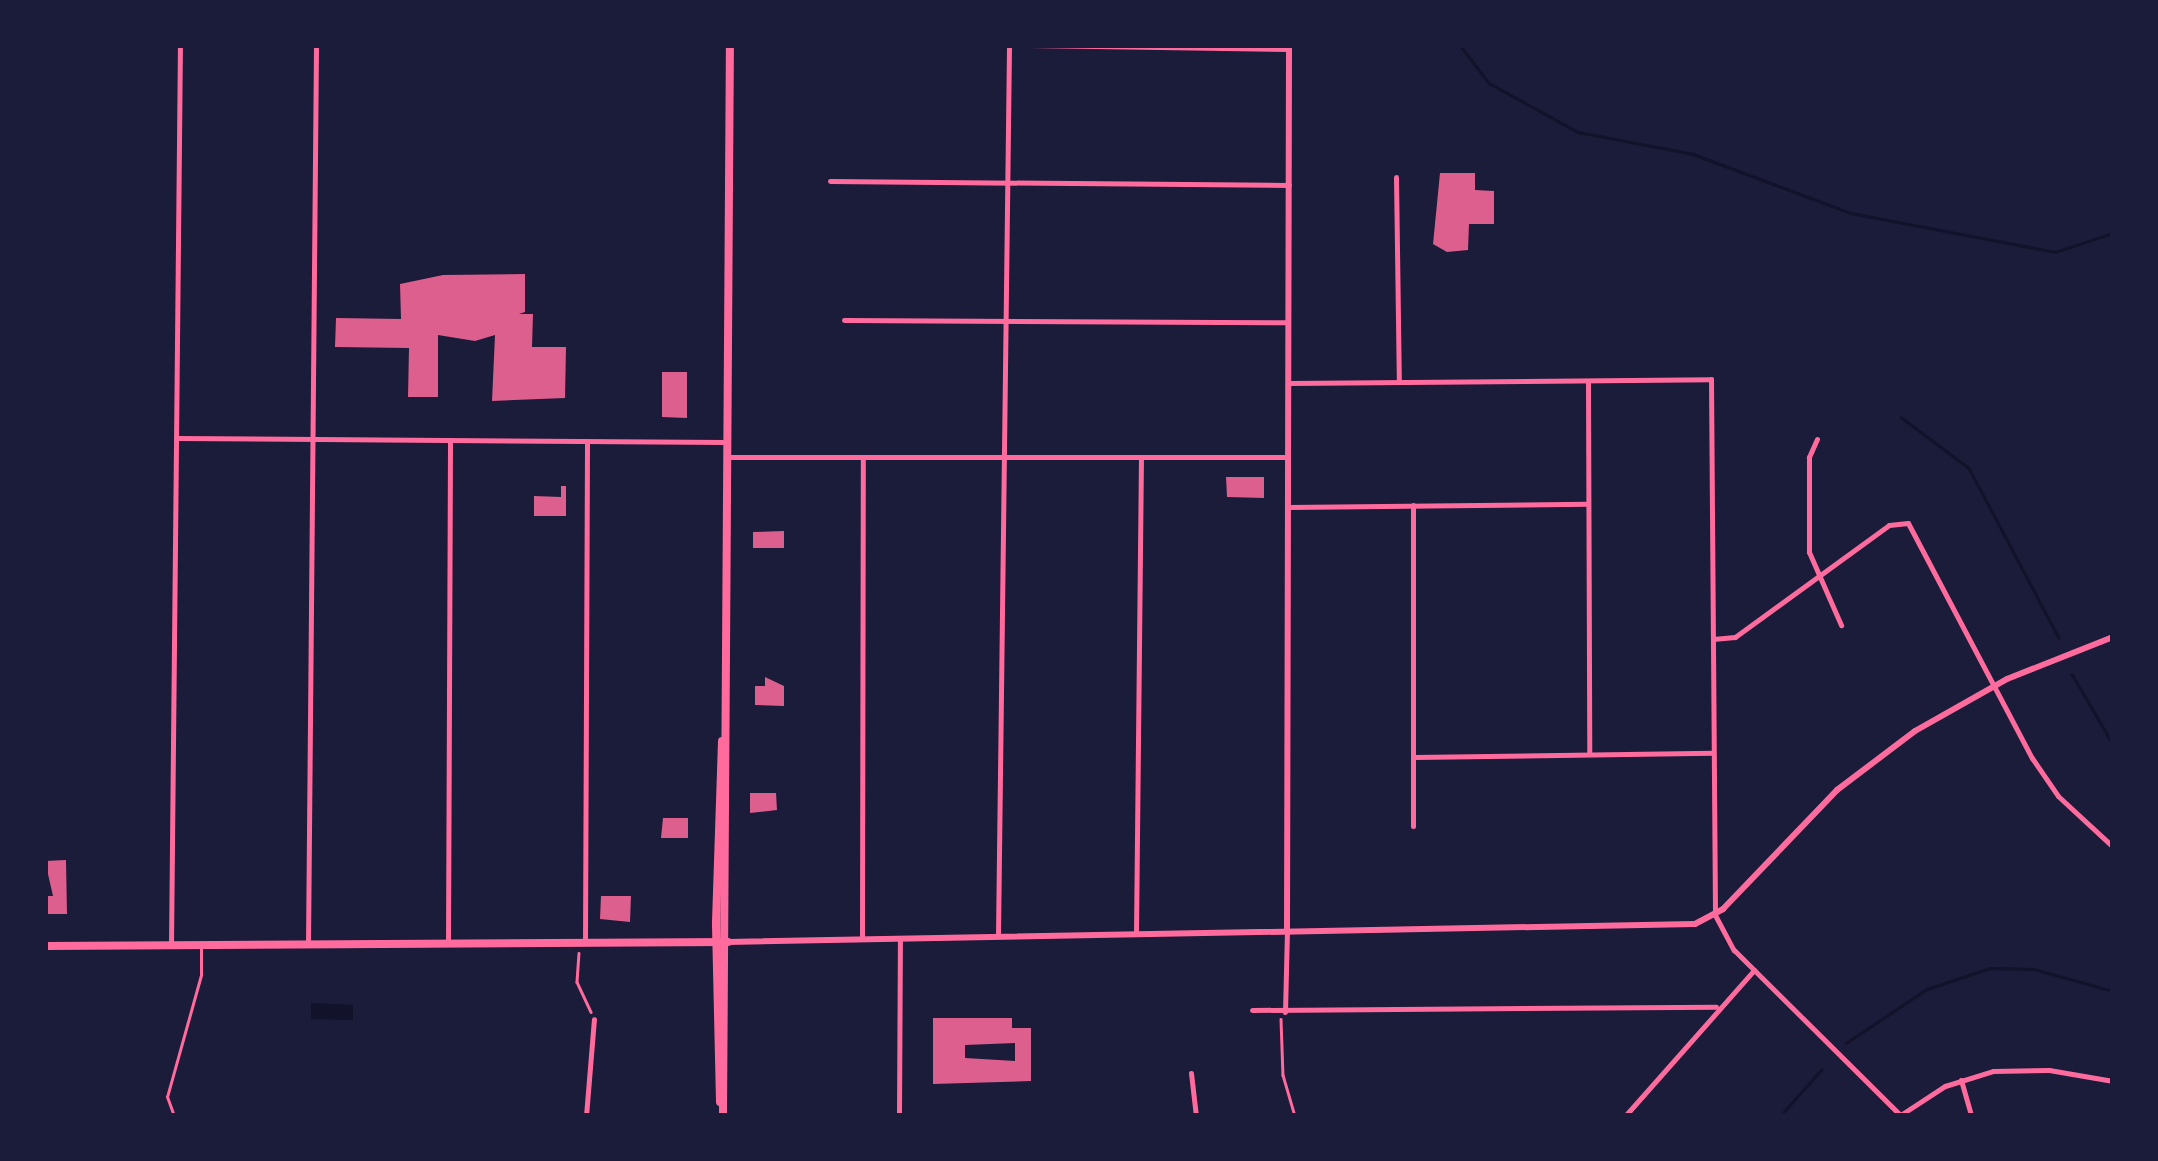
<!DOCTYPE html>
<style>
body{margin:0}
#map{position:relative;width:2158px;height:1161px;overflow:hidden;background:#1b1b3a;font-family:Barlow,sans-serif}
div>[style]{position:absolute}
.water>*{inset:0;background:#12122b}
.stream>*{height:2.5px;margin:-1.25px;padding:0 1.25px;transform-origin:1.25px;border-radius:1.25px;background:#12122b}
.building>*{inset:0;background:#dd5f8e}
.path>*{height:2.5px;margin:-1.25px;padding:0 1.25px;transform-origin:1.25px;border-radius:1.25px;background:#ff6b9d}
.service>*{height:2.5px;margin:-1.25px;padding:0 1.25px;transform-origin:1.25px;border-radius:1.25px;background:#ff6b9d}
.minor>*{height:5px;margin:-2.5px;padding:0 2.5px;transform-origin:2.5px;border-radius:2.5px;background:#ff6b9d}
.tertiary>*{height:6px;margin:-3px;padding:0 3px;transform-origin:3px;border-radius:3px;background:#ff6b9d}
.secondary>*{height:8px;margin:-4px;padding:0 4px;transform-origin:4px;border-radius:4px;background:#ff6b9d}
span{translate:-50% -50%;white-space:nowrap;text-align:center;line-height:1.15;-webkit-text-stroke:9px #1b1b3a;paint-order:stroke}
.frame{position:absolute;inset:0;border:48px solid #1b1b3a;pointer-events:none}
</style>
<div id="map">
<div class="water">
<i style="clip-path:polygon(311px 1003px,353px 1005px,353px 1020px,311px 1019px)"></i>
</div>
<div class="stream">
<i style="left:1460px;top:45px;width:48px;rotate:52.7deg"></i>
<i style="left:1489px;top:83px;width:102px;rotate:28.8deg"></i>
<i style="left:1578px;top:132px;width:117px;rotate:10.8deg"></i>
<i style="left:1693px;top:154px;width:169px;rotate:20.5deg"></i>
<i style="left:1851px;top:213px;width:208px;rotate:10.8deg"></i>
<i style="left:2055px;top:252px;width:61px;rotate:-18.1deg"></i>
<i style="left:1901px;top:417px;width:85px;rotate:36.9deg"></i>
<i style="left:1969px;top:468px;width:192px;rotate:62.1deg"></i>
<i style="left:2072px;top:674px;width:81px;rotate:59.6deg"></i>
<i style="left:1846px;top:1043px;width:97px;rotate:-33.7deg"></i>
<i style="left:1927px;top:989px;width:66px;rotate:-18.4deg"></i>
<i style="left:1990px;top:968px;width:44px;rotate:1.3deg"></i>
<i style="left:2034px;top:969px;width:82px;rotate:15.6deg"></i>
<i style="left:1780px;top:1116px;width:62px;rotate:-48.3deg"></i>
</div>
<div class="building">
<i style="clip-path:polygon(1440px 173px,1475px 173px,1475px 190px,1494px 191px,1494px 224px,1469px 224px,1468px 250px,1447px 252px,1433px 244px)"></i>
<i style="clip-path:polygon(525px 274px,525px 312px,519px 314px,533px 314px,532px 347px,566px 347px,565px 398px,492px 401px,495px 335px,475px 341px,438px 335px,438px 397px,408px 397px,409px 348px,335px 347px,336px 318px,401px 319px,400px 284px,443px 275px)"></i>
<i style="clip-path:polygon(662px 372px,687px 372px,687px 418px,662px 417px)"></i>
<i style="clip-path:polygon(1226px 477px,1264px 477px,1264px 498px,1227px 497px)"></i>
<i style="clip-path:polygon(561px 486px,566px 486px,566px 516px,534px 516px,534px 496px,561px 497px)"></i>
<i style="clip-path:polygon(784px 531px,784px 548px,753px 548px,753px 532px)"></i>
<i style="clip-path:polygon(765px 677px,784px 686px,784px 706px,755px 705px,755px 686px,765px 686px)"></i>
<i style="clip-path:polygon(750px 793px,776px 793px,777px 810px,750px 813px)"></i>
<i style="clip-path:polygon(663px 818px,688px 818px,688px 838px,661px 838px)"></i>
<i style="clip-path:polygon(66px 860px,67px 914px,45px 914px,45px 896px,53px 896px,45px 861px)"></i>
<i style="clip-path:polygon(601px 896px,631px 896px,630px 922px,600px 919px)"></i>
<i style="clip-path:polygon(evenodd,933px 1018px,1012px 1018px,1012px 1028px,1031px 1028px,1031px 1081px,933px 1084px,933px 1018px,1015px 1043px,1015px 1061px,965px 1058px,965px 1045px,1015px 1043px)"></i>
</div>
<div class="path">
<i style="left:579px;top:953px;width:29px;rotate:94deg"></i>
<i style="left:577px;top:982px;width:33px;rotate:65deg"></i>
<i style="left:1281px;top:1019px;width:56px;rotate:88deg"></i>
<i style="left:1283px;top:1075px;width:43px;rotate:73.7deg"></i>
</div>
<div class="service">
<i style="left:174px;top:1116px;width:20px;rotate:-110deg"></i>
<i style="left:167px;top:1097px;width:127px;rotate:-74.4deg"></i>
<i style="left:201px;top:975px;width:26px;rotate:-90deg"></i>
</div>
<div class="minor">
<i style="left:1030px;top:45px;width:259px;rotate:0.9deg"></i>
<i style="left:1396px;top:177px;width:204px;rotate:89.2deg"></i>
<i style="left:830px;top:181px;width:459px;rotate:0.5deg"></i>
<i style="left:844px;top:320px;width:444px;rotate:0.3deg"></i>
<i style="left:1588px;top:381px;width:372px;rotate:89.8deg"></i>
<i style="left:1288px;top:383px;width:423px;rotate:-0.5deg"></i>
<i style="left:1711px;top:379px;width:536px;rotate:89.57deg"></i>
<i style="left:1715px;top:915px;width:40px;rotate:62deg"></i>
<i style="left:1734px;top:950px;width:234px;rotate:44.8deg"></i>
<i style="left:176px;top:438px;width:550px;rotate:0.42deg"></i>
<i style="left:1817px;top:439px;width:20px;rotate:114deg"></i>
<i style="left:1809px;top:457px;width:95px;rotate:90deg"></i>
<i style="left:1809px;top:552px;width:80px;rotate:66.3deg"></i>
<i style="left:729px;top:457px;width:559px"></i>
<i style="left:1413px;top:505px;width:321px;rotate:90deg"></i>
<i style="left:1288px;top:507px;width:300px;rotate:-0.6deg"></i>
<i style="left:1713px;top:639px;width:22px;rotate:-5deg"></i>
<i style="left:1735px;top:637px;width:190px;rotate:-36deg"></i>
<i style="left:1889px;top:525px;width:19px;rotate:-6deg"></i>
<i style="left:1908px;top:523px;width:266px;rotate:62.2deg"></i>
<i style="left:2032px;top:758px;width:46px;rotate:55.6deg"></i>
<i style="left:2058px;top:796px;width:75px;rotate:42.8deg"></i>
<i style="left:1414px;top:757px;width:299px;rotate:-0.8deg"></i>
<i style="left:1136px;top:933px;width:475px;rotate:-89.4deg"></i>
<i style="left:998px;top:935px;width:890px;rotate:-89.29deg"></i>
<i style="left:862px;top:937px;width:479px;rotate:-89.9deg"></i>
<i style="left:585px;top:943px;width:502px;rotate:-89.77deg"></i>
<i style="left:448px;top:944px;width:504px;rotate:-89.77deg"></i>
<i style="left:308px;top:945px;width:900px;rotate:-89.49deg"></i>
<i style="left:171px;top:946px;width:901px;rotate:-89.43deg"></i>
<i style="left:1252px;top:1010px;width:464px;rotate:-0.4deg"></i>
<i style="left:1285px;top:1012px;width:81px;rotate:-88.6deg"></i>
<i style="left:1191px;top:1073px;width:43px;rotate:83.4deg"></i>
<i style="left:1961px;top:1080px;width:37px;rotate:74deg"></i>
<i style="left:586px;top:1116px;width:97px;rotate:-85.3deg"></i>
<i style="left:899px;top:1116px;width:176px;rotate:-89.7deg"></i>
<i style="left:1625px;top:1116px;width:195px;rotate:-48.5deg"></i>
<i style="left:1899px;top:1116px;width:55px;rotate:-33.1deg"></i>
<i style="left:1945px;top:1086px;width:50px;rotate:-17.4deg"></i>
<i style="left:1993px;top:1071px;width:56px;rotate:-1deg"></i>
<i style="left:2049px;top:1070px;width:65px;rotate:9.8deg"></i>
</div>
<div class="tertiary">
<i style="left:1287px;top:931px;width:886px;rotate:-89.87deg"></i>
<i style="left:728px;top:942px;width:967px;rotate:-1.07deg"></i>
<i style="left:1695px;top:924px;width:32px;rotate:-28deg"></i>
<i style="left:1723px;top:909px;width:165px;rotate:-46.2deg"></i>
<i style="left:1837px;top:790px;width:98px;rotate:-37.1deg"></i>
<i style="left:1915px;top:731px;width:106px;rotate:-29.5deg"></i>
<i style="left:2007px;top:679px;width:114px;rotate:-21.6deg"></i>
</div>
<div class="secondary">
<i style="left:45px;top:946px;width:683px;rotate:-0.34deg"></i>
<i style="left:720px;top:1102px;width:180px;rotate:-91.3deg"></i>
<i style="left:716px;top:922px;width:181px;rotate:-88.1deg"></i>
<i style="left:723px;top:1116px;width:1071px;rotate:-89.63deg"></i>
</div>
<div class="frame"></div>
</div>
